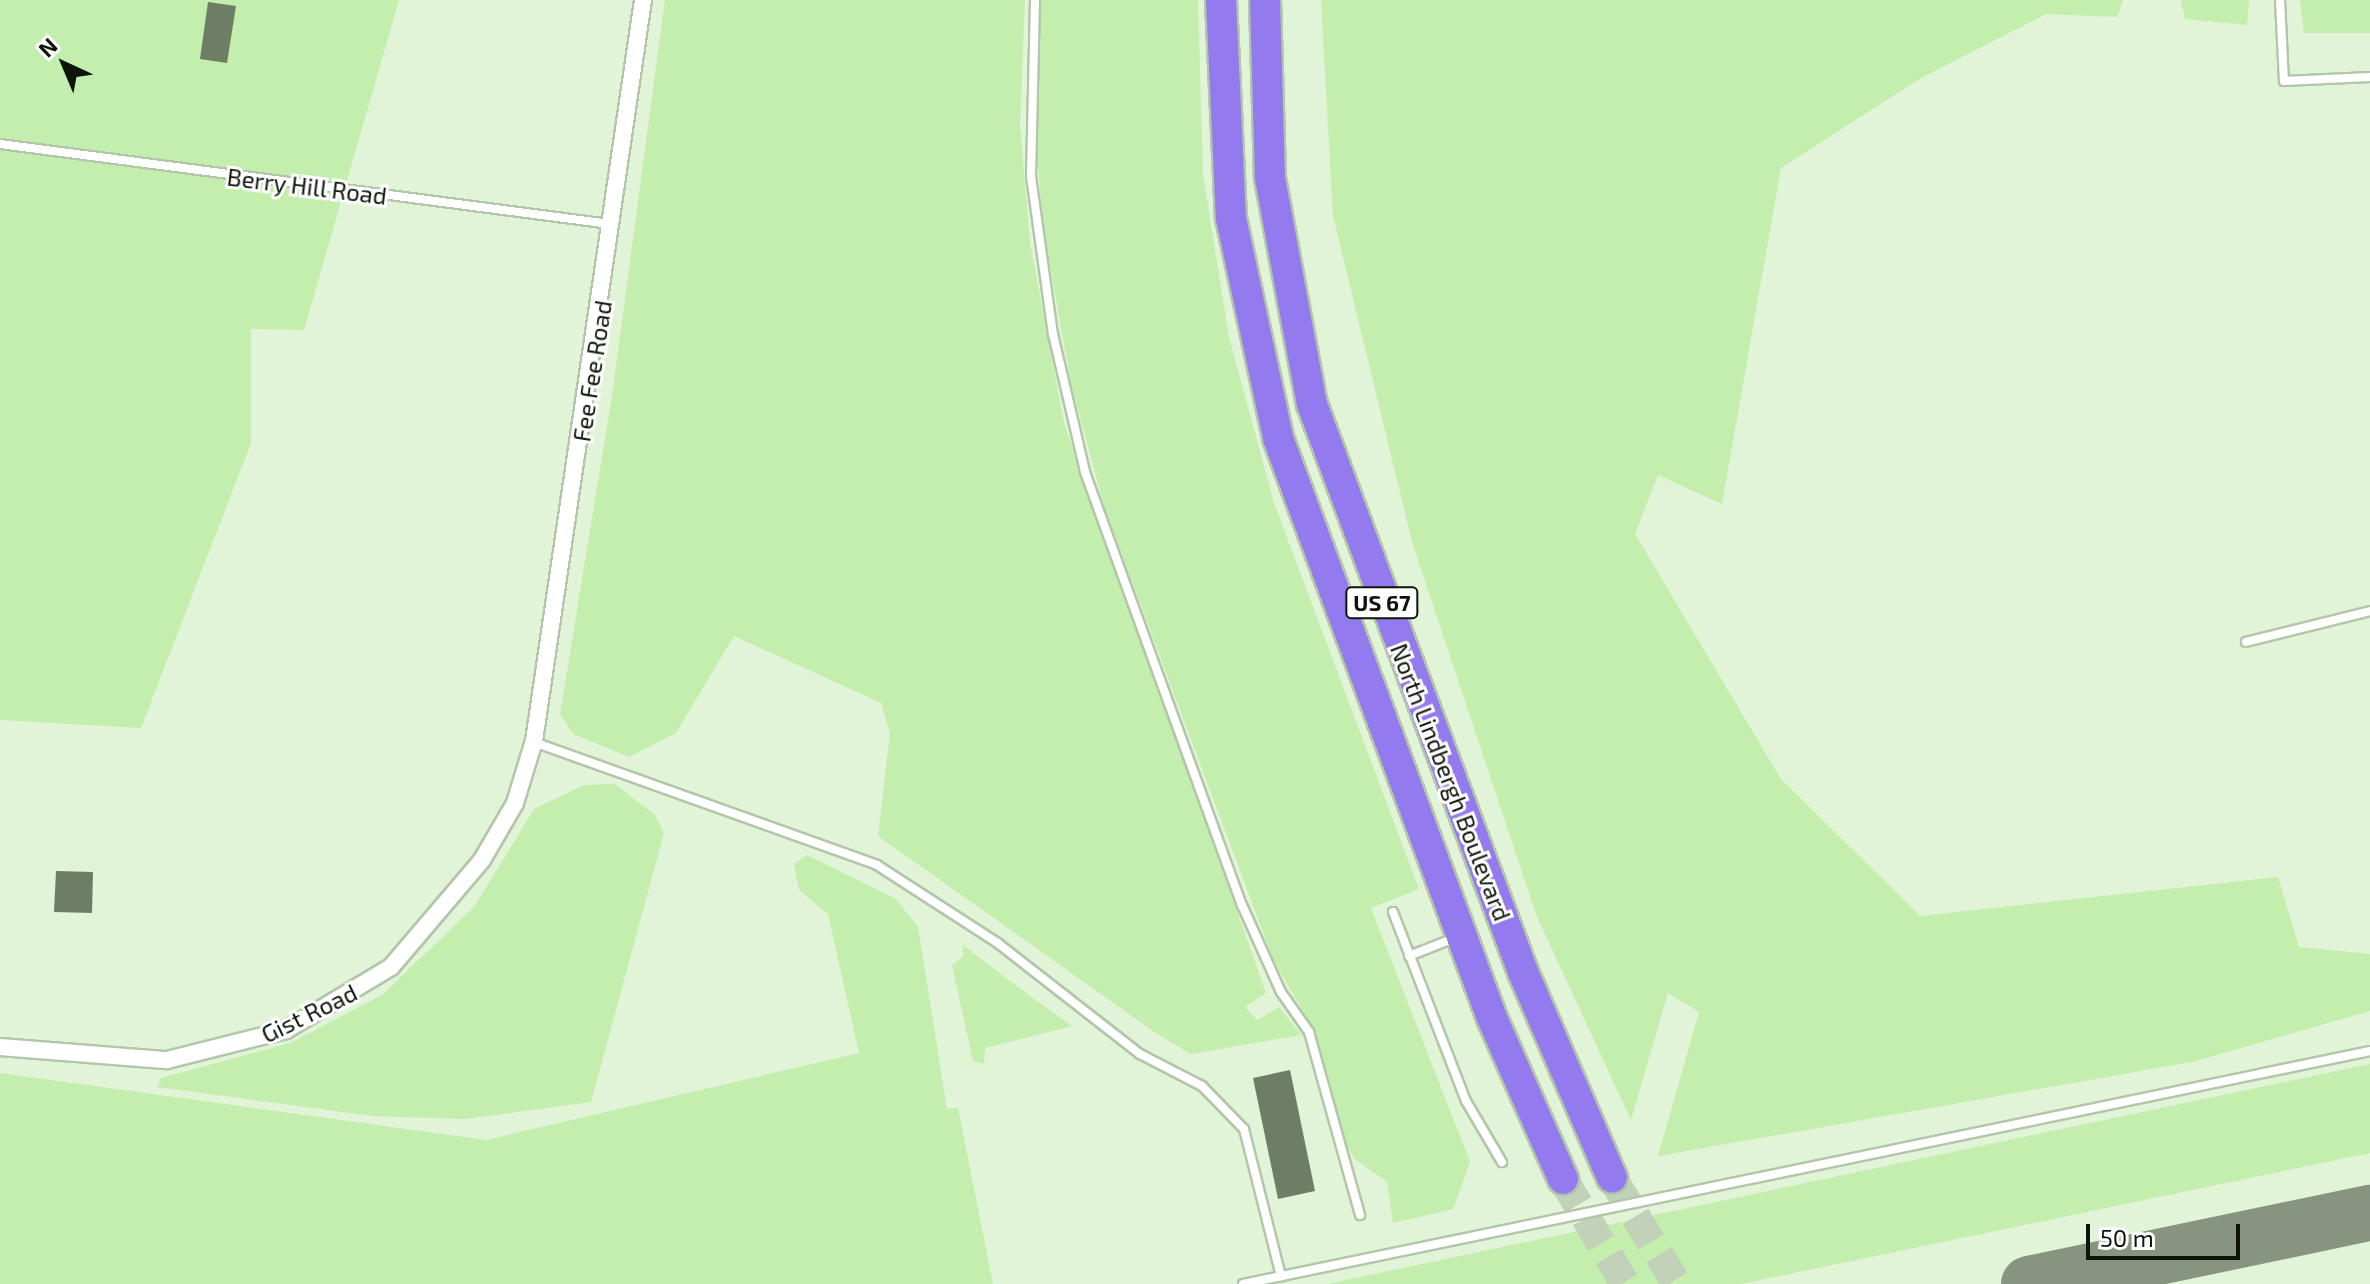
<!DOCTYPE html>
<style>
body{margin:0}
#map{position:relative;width:2370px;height:1284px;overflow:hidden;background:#e1f4d8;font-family:"Exo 2",sans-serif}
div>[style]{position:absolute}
.green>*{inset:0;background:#c3eead}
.taxiway>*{height:56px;margin:-28px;padding:0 28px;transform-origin:28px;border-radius:28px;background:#879580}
.building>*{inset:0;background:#6d7e65}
.highway-tunnel>*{height:30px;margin-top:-15px;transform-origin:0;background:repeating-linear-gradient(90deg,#c1d2b9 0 30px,transparent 0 45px)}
.roads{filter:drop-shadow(2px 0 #b3c6aa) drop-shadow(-2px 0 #b3c6aa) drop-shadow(0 2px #b3c6aa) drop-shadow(0 -2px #b3c6aa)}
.lane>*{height:8px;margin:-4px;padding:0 4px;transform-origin:4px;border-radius:4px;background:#fff}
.street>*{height:16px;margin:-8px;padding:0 8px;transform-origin:8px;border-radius:8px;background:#fff}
.highway>*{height:30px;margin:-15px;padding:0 15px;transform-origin:15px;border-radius:15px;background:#937aee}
span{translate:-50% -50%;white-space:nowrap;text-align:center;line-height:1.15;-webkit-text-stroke:6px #fff;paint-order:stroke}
.shield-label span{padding:2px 6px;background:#fff;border:2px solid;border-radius:6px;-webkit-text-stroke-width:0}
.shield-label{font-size:22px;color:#0d140a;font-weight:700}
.street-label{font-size:24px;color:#0d140a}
.north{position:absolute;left:24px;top:24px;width:80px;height:80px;-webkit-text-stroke:6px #fff;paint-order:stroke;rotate:316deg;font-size:22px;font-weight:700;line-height:32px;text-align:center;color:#0d140a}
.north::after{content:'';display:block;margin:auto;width:28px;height:36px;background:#0d140a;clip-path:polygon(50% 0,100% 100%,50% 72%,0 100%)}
.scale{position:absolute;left:2086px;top:1224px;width:154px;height:36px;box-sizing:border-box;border:4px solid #0d140a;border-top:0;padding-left:10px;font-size:24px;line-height:28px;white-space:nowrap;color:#0d140a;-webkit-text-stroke:6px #fff;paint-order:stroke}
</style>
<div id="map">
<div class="green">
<i style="clip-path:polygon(0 0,399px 0,304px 330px,251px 329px,251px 443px,141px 728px,0 720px)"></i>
<i style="clip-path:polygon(665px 0,1025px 0,1020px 125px,1030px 242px,1064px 423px,1266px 993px,1245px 1007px,1257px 1020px,1279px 1007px,1301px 1035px,1190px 1054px,1153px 1031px,878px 836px,890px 733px,881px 703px,734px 636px,676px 733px,629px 757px,573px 734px,560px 714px,612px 396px)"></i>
<i style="clip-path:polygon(1041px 0,1198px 0,1203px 175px,1229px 337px,1274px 503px,1419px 889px,1371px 908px,1470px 1162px,1453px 1209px,1393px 1223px,1387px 1182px,1355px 1159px,1341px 1137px,1314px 1030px,1273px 959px,1105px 509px,1071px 384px,1043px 226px,1033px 102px)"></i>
<i style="clip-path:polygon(1321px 0,2123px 0,2117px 17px,2046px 14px,1921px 78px,1781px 168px,1722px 504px,1658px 475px,1635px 534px,1781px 779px,1920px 916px,2278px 877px,2299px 947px,2370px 954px,2370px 1011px,2192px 1062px,1658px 1156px,1699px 1012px,1668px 993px,1631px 1120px,1537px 917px,1412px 542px,1333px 216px)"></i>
<i style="clip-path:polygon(2181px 0,2249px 0,2247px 25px,2185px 19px)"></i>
<i style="clip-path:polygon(2300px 0,2370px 0,2370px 33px,2304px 33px)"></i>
<i style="clip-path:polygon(615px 784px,655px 815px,664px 833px,591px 1102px,465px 1119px,372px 1116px,157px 1087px,161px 1078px,290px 1043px,382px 995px,474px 907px,534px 809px,584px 785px)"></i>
<i style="clip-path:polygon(807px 855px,896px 899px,918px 927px,947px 1109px,958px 1108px,993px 1284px,0 1284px,0 1073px,486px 1140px,859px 1053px,828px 914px,799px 890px,794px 864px)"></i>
<i style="clip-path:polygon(963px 945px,1015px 985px,1072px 1026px,985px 1048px,984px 1064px,973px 1061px,952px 965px,963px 957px)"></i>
<i style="clip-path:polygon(2370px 1064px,2370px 1153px,1741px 1284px,1327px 1284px)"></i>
</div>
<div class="taxiway">
<i style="left:2029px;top:1284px;width:348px;rotate:-11.8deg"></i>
</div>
<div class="building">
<i style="clip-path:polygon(208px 2px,236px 6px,227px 63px,200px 59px)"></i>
<i style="clip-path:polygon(56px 871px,93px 872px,92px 913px,54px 912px)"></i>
<i style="clip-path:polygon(1290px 1070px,1315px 1191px,1278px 1199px,1253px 1078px)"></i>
</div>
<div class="highway-tunnel">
<i style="left:1612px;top:1178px;width:124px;rotate:58.5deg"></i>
<i style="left:1563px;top:1179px;width:122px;rotate:59.4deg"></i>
</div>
<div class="roads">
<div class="lane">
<i style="left:1035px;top:0;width:176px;rotate:91.3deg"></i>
<i style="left:1031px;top:176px;width:160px;rotate:82.1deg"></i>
<i style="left:1053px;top:334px;width:142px;rotate:76.9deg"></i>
<i style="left:1085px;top:472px;width:461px;rotate:70.1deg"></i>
<i style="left:1242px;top:905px;width:95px;rotate:65.9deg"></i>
<i style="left:1281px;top:992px;width:49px;rotate:55deg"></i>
<i style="left:1309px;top:1032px;width:190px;rotate:74.4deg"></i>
<i style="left:2280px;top:0;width:81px;rotate:87.2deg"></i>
<i style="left:2284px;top:81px;width:86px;rotate:-2.7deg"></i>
<i style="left:0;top:144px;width:615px;rotate:7.47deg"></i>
<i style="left:2246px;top:642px;width:128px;rotate:-14deg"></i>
<i style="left:534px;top:742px;width:364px;rotate:19.7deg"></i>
<i style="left:877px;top:865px;width:145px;rotate:32.9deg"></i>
<i style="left:999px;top:944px;width:179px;rotate:38deg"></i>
<i style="left:1140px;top:1054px;width:70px;rotate:27.3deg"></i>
<i style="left:1202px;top:1086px;width:60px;rotate:45.7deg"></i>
<i style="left:1244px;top:1129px;width:152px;rotate:75.9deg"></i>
<i style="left:1393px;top:912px;width:203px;rotate:68.9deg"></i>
<i style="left:1466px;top:1101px;width:71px;rotate:59.5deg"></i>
<i style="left:1409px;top:956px;width:52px;rotate:-21.6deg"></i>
<i style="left:1243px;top:1284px;width:1151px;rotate:-11.68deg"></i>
</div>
<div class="street">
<i style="left:0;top:1047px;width:168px;rotate:4.5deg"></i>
<i style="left:167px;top:1060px;width:123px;rotate:-14.1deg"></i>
<i style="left:286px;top:1030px;width:122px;rotate:-31deg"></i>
<i style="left:391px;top:967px;width:140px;rotate:-49.6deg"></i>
<i style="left:482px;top:860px;width:66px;rotate:-59.9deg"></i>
<i style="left:515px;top:803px;width:65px;rotate:-73deg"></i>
<i style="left:534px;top:741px;width:749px;rotate:-81.63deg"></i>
</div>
<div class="highway">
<i style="left:1221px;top:0;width:218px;rotate:87.4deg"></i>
<i style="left:1231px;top:218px;width:225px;rotate:77.9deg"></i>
<i style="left:1278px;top:438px;width:618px;rotate:69.75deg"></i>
<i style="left:1492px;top:1018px;width:176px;rotate:66.2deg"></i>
<i style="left:1265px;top:0;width:178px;rotate:88.4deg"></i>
<i style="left:1270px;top:178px;width:230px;rotate:79.5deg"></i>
<i style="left:1312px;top:404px;width:606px;rotate:69.62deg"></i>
<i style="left:1523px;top:972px;width:224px;rotate:66.6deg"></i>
</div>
</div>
<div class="shield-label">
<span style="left:1382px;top:603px">US 67</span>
</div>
<div class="street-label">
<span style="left:307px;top:186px;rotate:7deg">Berry Hill Road</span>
<span style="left:592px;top:371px;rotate:-81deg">Fee Fee Road</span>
<span style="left:1451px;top:782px;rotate:69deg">North Lindbergh Boulevard</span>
<span style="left:309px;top:1013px;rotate:-26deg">Gist Road</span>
</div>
<div class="north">N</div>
<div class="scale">50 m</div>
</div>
